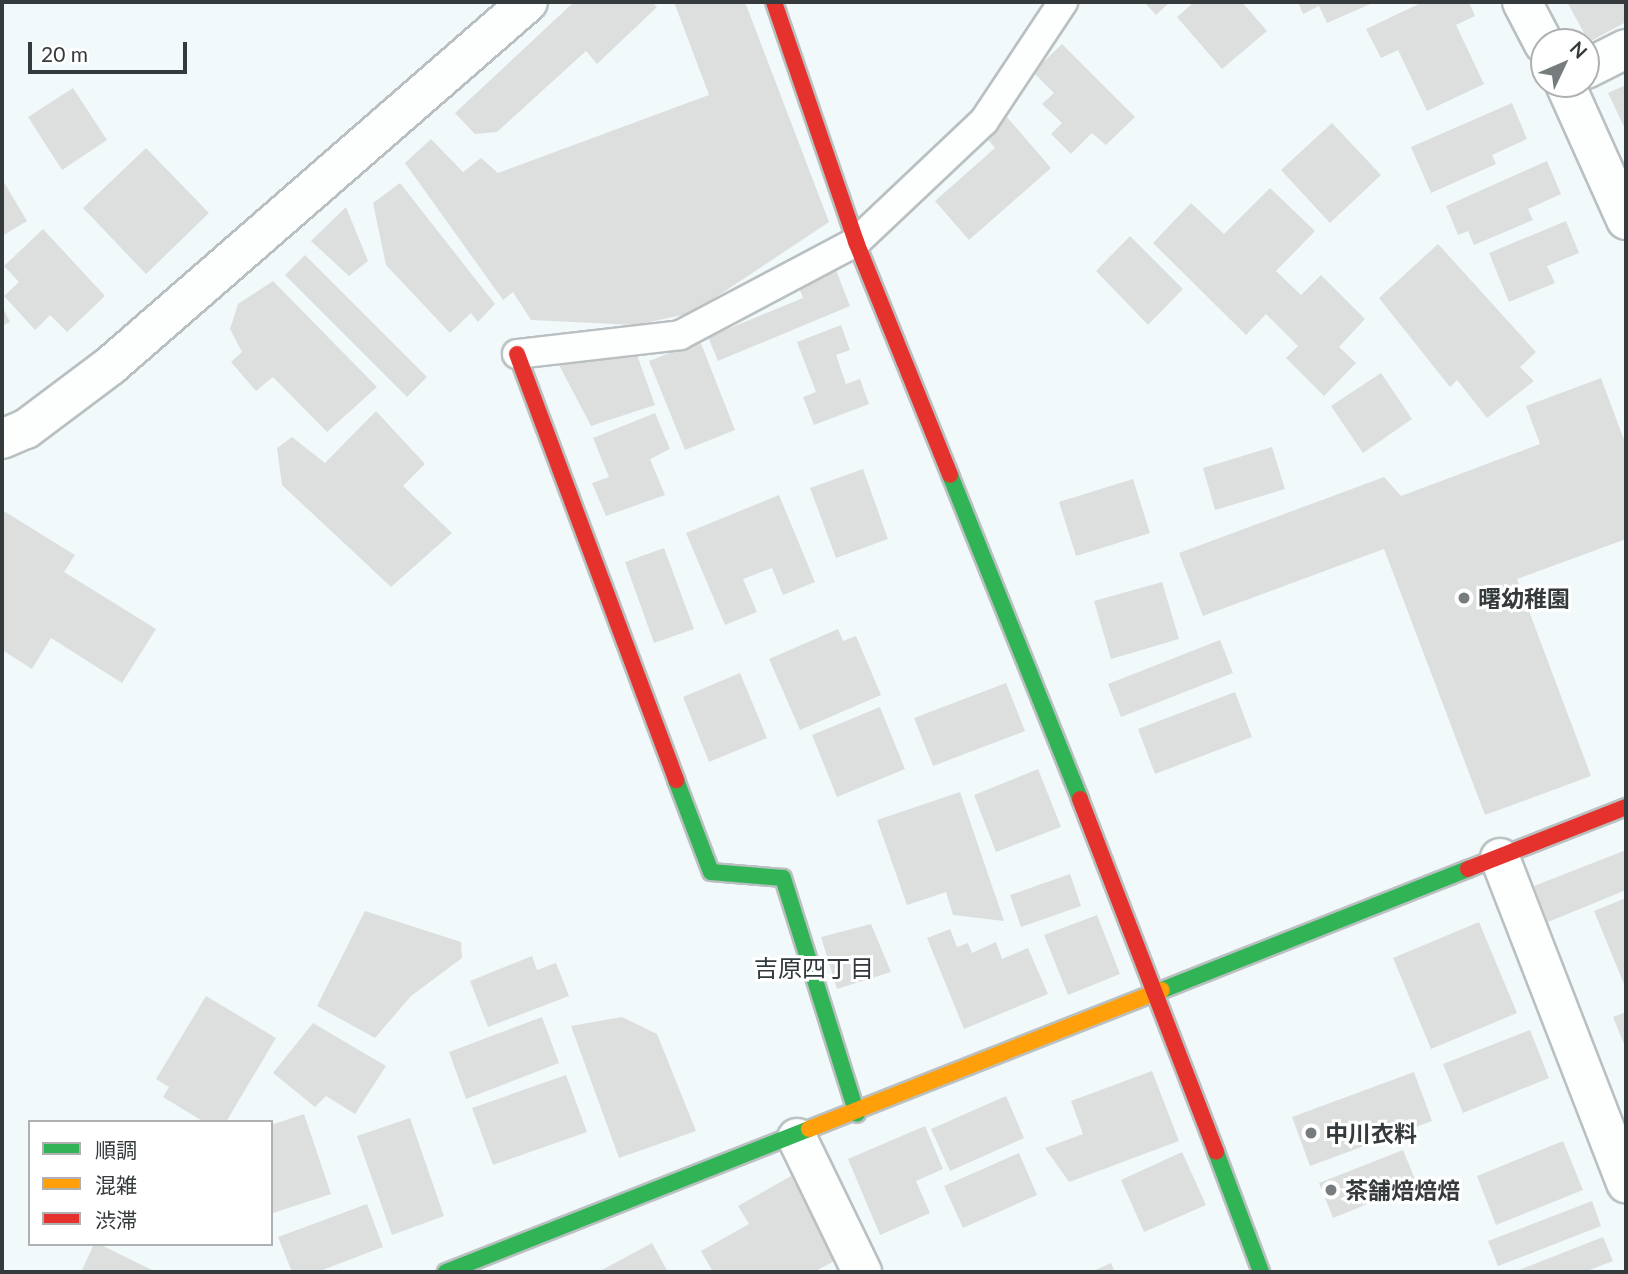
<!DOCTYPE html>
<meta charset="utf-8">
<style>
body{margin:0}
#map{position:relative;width:1628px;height:1274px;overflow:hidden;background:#f2f9fb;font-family:Lato,"Noto Sans JP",sans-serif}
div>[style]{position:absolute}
.building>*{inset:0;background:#dddfde}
.roads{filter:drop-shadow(2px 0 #bac0c1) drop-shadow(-2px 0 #bac0c1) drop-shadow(0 2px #bac0c1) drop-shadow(0 -2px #bac0c1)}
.lane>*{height:28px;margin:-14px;padding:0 14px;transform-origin:14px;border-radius:14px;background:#fdfefe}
.street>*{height:38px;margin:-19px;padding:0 19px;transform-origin:19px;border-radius:19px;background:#fdfefe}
.fast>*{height:16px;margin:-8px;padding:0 8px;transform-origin:8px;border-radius:8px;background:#30b455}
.slow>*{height:16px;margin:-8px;padding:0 8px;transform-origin:8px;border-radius:8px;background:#ff9f0a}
.jam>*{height:16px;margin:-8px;padding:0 8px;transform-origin:8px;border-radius:8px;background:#e5322d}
.dots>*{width:19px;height:19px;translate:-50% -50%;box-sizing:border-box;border:4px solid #fff;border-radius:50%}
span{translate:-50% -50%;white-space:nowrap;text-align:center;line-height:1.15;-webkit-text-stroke:6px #fff;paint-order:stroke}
.poi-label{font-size:23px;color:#353a3c;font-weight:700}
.left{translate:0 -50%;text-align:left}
.neighbourhood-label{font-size:24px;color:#30393d}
.frame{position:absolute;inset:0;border:4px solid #353a3c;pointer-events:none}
.legend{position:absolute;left:28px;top:1120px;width:245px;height:126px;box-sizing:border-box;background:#fff;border:2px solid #aeb0b1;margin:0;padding:9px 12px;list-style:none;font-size:21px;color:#353a3c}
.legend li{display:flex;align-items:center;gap:14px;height:35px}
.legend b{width:35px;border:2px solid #aeb0b1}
.north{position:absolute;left:1530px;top:28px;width:70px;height:70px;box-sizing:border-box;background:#fff;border:2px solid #aeb0b1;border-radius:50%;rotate:46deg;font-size:19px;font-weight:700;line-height:28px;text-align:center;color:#353a3c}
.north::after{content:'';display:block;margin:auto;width:24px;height:32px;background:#777d7f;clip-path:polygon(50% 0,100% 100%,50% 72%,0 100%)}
.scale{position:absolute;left:28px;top:42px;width:159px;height:32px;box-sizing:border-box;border:4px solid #353a3c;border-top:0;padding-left:9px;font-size:21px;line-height:24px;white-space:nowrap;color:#353a3c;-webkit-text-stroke:5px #fff;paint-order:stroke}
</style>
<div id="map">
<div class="building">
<i style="clip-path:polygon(574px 2px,652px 2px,657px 7px,597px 64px,586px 51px,497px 132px,475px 134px,455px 113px)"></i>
<i style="clip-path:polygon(674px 2px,745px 2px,829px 222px,692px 313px,635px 325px,531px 320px,513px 292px,503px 300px,405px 163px,431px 139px,463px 172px,481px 158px,498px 173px,709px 95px)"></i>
<i style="clip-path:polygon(1144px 2px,1170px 2px,1156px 15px)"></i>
<i style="clip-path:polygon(1194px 2px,1242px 2px,1267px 31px,1222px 69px,1177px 17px)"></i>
<i style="clip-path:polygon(1298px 2px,1375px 2px,1327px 23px,1319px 6px,1303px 14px)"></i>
<i style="clip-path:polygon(1423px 2px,1469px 2px,1475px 16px,1456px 25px,1484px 84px,1427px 111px,1398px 50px,1381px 58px,1366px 29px)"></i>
<i style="clip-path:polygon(1567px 2px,1626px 2px,1626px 22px,1589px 42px)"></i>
<i style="clip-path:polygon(1062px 44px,1135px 117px,1106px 145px,1092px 133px,1071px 154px,1051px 134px,1062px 123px,1042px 104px,1054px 93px,1033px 72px)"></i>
<i style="clip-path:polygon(1626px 85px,1626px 131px,1608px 93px)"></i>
<i style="clip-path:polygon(73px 88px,107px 140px,62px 170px,28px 117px)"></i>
<i style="clip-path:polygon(1512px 103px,1527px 139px,1492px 155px,1496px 164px,1431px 193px,1411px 147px)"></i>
<i style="clip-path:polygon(1006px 116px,1051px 168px,969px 240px,935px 201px,995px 148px,984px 135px)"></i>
<i style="clip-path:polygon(1332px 123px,1381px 175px,1330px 223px,1281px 170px)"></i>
<i style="clip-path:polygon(146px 148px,209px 213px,146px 274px,83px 208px)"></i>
<i style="clip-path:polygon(1547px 161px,1561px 194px,1528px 209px,1533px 220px,1474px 245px,1468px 231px,1458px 235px,1446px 206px)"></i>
<i style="clip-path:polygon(2px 179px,27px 221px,2px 236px)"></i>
<i style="clip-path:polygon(400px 183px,495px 304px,478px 322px,471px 313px,450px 333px,386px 265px,373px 203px)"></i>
<i style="clip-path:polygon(1270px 188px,1315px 231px,1276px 271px,1301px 295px,1321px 275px,1365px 319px,1339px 347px,1356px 363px,1324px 396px,1286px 358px,1298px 346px,1266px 314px,1246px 335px,1153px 243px,1191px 203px,1224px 234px)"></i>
<i style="clip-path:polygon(346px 207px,368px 261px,349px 276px,311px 241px)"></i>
<i style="clip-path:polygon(1566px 221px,1579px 253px,1547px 266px,1555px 283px,1509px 302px,1489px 253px)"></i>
<i style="clip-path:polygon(43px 229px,105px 296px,67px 332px,50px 315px,35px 330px,4px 296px,19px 282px,4px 266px)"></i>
<i style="clip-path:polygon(1130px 236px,1183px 289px,1148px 325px,1096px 271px)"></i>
<i style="clip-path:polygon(1438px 244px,1536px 352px,1520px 367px,1534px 381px,1487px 418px,1457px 380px,1450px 387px,1379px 298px)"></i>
<i style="clip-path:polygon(305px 255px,427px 377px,407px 397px,285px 275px)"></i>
<i style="clip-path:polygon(836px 270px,850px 306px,718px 361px,708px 337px,803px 298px,798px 285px)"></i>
<i style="clip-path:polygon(273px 281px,377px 387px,327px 432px,273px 377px,256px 391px,231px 362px,242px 352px,230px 329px,238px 304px)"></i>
<i style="clip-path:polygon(2px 306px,10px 322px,2px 326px)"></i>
<i style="clip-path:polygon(841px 325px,850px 350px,836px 355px,846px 384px,860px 379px,869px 404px,814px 425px,803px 397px,816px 392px,797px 342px)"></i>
<i style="clip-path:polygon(700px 341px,735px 430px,685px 450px,649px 361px)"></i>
<i style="clip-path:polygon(637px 355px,655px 405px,591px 426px,558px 363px)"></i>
<i style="clip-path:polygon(1381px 373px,1412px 419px,1363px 453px,1331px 406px)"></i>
<i style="clip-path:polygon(1601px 378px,1626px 445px,1626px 539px,1517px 579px,1591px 776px,1485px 815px,1384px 549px,1203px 616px,1179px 553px,1384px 477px,1401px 496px,1540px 444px,1526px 406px)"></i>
<i style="clip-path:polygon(376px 411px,425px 464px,403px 486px,452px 533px,391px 587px,282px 485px,277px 448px,292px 437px,325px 463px)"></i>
<i style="clip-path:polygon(655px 413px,670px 449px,650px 459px,665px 495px,606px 516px,592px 483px,609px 477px,593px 438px)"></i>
<i style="clip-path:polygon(1272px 447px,1285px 489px,1215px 510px,1203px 468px)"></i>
<i style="clip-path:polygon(863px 469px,888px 539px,836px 558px,810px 488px)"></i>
<i style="clip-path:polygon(1133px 479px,1150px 533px,1076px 556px,1059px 502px)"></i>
<i style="clip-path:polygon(779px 495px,815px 582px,783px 595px,772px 568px,743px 579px,757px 612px,725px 625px,686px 533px)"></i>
<i style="clip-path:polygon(2px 510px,75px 555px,64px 572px,156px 629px,122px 683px,51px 638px,32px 669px,2px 650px)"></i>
<i style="clip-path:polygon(664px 548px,694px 629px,654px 643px,625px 562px)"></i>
<i style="clip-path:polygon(1162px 582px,1179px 639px,1111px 659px,1094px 601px)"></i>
<i style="clip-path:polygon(838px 629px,843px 641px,856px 636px,881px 695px,800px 730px,769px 659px)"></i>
<i style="clip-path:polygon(1220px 640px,1233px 673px,1121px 717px,1108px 684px)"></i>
<i style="clip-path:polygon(740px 673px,767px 738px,709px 762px,683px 697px)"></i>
<i style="clip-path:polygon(1006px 683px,1025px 731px,933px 766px,914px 718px)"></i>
<i style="clip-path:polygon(1235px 692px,1252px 737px,1155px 774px,1138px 729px)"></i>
<i style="clip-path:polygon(880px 707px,905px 769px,837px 797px,812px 735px)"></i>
<i style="clip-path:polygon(1038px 769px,1061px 827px,996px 852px,974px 795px)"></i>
<i style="clip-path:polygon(960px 792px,1004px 921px,953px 915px,946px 892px,907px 905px,877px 820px)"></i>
<i style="clip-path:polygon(1626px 850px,1626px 890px,1548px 922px,1534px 886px)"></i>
<i style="clip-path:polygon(1070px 874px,1081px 906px,1021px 927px,1010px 895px)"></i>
<i style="clip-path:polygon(1626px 898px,1626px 989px,1594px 911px)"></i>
<i style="clip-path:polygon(365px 911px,461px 942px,462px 958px,411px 996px,375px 1038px,317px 1006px)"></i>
<i style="clip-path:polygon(1097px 915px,1120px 974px,1068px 995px,1044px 935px)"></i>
<i style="clip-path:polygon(1479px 922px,1517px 1013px,1431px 1049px,1393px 958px)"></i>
<i style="clip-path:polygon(871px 924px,891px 972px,837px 989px,821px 937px)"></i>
<i style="clip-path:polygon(950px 929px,957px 947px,968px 943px,972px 953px,996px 942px,1002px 959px,1028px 948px,1048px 994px,964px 1029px,927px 938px)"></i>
<i style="clip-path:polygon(532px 956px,537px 970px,556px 963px,569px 996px,488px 1027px,470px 981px)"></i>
<i style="clip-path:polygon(206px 996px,276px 1038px,226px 1122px,204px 1122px,163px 1097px,169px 1087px,156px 1079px)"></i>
<i style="clip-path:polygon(1626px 1012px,1626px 1049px,1613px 1017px)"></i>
<i style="clip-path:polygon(542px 1017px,559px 1063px,466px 1099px,449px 1052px)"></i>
<i style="clip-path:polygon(622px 1017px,657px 1034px,696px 1131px,619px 1158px,571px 1026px)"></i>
<i style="clip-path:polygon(313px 1023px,386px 1066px,355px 1114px,326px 1096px,315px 1107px,273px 1073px)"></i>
<i style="clip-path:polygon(1530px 1030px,1549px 1078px,1463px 1113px,1443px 1064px)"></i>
<i style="clip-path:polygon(1152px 1071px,1179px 1141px,1069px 1182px,1045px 1148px,1083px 1134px,1071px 1101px)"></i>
<i style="clip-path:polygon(1414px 1072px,1432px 1121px,1310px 1166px,1292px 1117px)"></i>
<i style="clip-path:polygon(566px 1075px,587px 1132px,493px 1165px,472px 1108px)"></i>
<i style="clip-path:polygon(1006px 1096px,1024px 1138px,950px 1171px,931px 1129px)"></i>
<i style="clip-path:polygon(304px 1114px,331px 1194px,273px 1213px,271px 1125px)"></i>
<i style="clip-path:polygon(410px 1118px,444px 1216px,392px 1235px,357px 1136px)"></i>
<i style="clip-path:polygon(925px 1126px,943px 1169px,916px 1181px,930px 1213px,880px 1235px,848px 1159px)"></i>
<i style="clip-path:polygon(1563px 1141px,1583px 1190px,1496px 1225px,1477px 1176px)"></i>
<i style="clip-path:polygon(1403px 1150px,1417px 1184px,1333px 1218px,1319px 1183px)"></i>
<i style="clip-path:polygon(1182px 1152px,1206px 1205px,1144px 1232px,1121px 1180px)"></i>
<i style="clip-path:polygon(1019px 1153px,1037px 1195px,963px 1228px,944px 1186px)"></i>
<i style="clip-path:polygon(791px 1176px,838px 1259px,814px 1272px,713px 1272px,701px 1251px,749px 1224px,738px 1206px)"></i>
<i style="clip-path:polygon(1592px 1201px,1601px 1226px,1498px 1266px,1488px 1241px)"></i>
<i style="clip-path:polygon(367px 1204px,383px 1247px,317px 1272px,292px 1272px,278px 1237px)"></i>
<i style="clip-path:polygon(1603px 1237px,1613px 1261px,1584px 1272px,1514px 1272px)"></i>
<i style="clip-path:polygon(652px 1243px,668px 1272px,603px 1272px,602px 1270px)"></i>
<i style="clip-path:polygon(94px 1244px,99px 1244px,156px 1272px,81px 1272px)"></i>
<i style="clip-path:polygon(1111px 1263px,1115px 1272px,1091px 1272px)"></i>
</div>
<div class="roads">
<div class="lane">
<i style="left:517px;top:354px;width:164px;rotate:-6.6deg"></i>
<i style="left:680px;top:335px;width:199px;rotate:-27.9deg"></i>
<i style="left:856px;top:242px;width:176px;rotate:-43.4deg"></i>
<i style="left:984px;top:121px;width:143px;rotate:-56.4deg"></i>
</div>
<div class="street">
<i style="left:1522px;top:2px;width:47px;rotate:62.4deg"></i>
<i style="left:1586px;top:69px;width:45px;rotate:-26.6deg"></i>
<i style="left:1565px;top:84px;width:149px;rotate:65.8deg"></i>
<i style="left:2px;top:439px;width:26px;rotate:-23deg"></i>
<i style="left:26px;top:429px;width:105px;rotate:-36.9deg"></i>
<i style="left:110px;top:366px;width:554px;rotate:-41.05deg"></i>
<i style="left:1500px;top:858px;width:349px;rotate:68.8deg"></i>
<i style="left:797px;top:1138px;width:149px;rotate:64.1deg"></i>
</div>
<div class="fast">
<i style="left:950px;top:475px;width:349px;rotate:68.1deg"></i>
<i style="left:676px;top:780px;width:98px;rotate:69.2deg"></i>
<i style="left:711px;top:872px;width:72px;rotate:4.8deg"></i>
<i style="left:783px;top:878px;width:247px;rotate:72.6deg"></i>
<i style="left:1162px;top:990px;width:329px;rotate:-21.6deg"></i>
<i style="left:1216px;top:1152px;width:128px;rotate:69.4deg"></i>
<i style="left:446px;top:1272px;width:390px;rotate:-21.5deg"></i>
</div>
<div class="slow">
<i style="left:809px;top:1129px;width:379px;rotate:-21.5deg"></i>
</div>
<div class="jam">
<i style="left:774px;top:2px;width:254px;rotate:71.1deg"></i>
<i style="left:856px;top:242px;width:251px;rotate:68deg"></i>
<i style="left:517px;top:354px;width:455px;rotate:69.5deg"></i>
<i style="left:1080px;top:799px;width:378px;rotate:68.9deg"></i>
<i style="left:1468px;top:869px;width:170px;rotate:-21.4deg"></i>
</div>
</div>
<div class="dots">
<i style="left:1464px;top:598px;background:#777d7f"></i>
<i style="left:1311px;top:1133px;background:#777d7f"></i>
<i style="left:1331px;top:1190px;background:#777d7f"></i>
</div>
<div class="poi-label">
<span class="left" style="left:1478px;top:598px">曙幼稚園</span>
<span class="left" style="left:1325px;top:1133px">中川衣料</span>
<span class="left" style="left:1345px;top:1190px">茶舗焙焙焙</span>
</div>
<div class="neighbourhood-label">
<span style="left:814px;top:968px">吉原四丁目</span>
</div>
<div class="frame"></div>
<ul class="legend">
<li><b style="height:9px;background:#30b455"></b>順調</li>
<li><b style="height:9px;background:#ff9f0a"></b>混雑</li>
<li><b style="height:9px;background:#e5322d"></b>渋滞</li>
</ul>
<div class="north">N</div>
<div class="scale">20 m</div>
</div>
